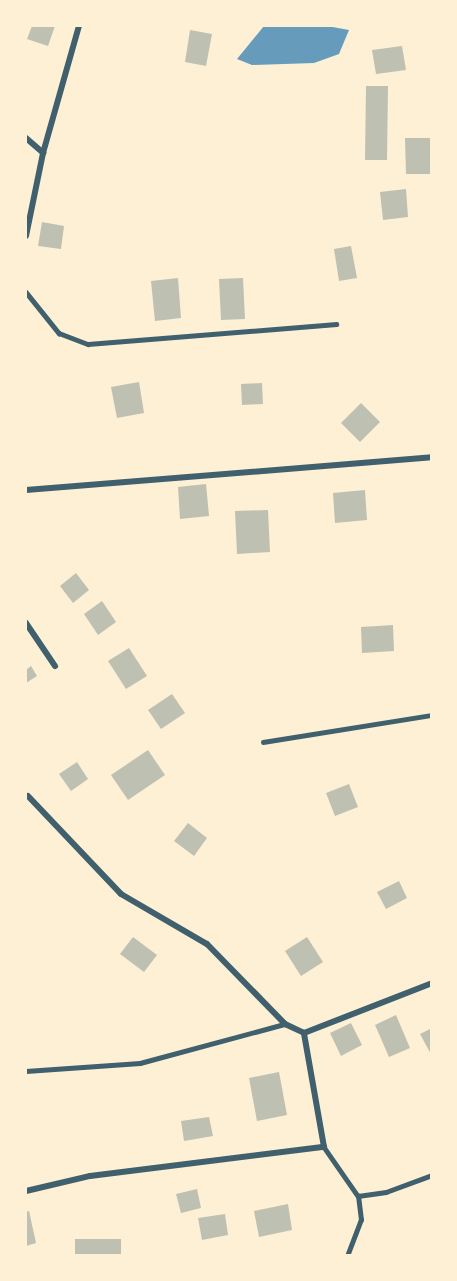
<!DOCTYPE html>
<style>
body{margin:0}
#map{position:relative;width:457px;height:1281px;overflow:hidden;background:#fdf0d5;font-family:Lato,sans-serif}
div>[style]{position:absolute}
.water>*{inset:0;background:#669bbc}
.building>*{inset:0;background:#bec0b2}
.service>*{height:4.5px;margin:-2.25px;padding:0 2.25px;transform-origin:2.25px;border-radius:2.25px;background:#3f606c}
.minor>*{height:6px;margin:-3px;padding:0 3px;transform-origin:3px;border-radius:3px;background:#3f606c}
span{translate:-50% -50%;white-space:nowrap;text-align:center;line-height:1.15;-webkit-text-stroke:4.5px #fdf0d5;paint-order:stroke}
.frame{position:absolute;inset:0;border:27px solid #fdf0d5;pointer-events:none}
</style>
<div id="map">
<div class="water">
<i style="clip-path:polygon(264px 26px,327px 26px,349px 30px,339px 54px,314px 63px,252px 65px,237px 59px)"></i>
</div>
<div class="building">
<i style="clip-path:polygon(32px 26px,55px 26px,48px 46px,27px 39px)"></i>
<i style="clip-path:polygon(190px 30px,212px 34px,206px 66px,185px 62px)"></i>
<i style="clip-path:polygon(402px 46px,406px 70px,376px 74px,372px 50px)"></i>
<i style="clip-path:polygon(366px 86px,388px 86px,387px 160px,365px 160px)"></i>
<i style="clip-path:polygon(405px 138px,431px 138px,431px 174px,406px 174px)"></i>
<i style="clip-path:polygon(406px 189px,408px 217px,383px 220px,380px 192px)"></i>
<i style="clip-path:polygon(42px 222px,64px 226px,61px 249px,38px 246px)"></i>
<i style="clip-path:polygon(351px 246px,357px 278px,339px 281px,334px 249px)"></i>
<i style="clip-path:polygon(178px 278px,181px 318px,155px 321px,151px 281px)"></i>
<i style="clip-path:polygon(243px 278px,245px 319px,221px 320px,219px 279px)"></i>
<i style="clip-path:polygon(139px 382px,144px 413px,117px 418px,111px 387px)"></i>
<i style="clip-path:polygon(262px 383px,263px 404px,242px 405px,241px 384px)"></i>
<i style="clip-path:polygon(361px 403px,380px 422px,360px 442px,341px 423px)"></i>
<i style="clip-path:polygon(206px 484px,209px 516px,180px 519px,178px 487px)"></i>
<i style="clip-path:polygon(365px 490px,367px 520px,335px 523px,333px 493px)"></i>
<i style="clip-path:polygon(268px 510px,270px 552px,237px 554px,235px 511px)"></i>
<i style="clip-path:polygon(76px 573px,89px 590px,73px 603px,60px 586px)"></i>
<i style="clip-path:polygon(102px 601px,116px 622px,98px 635px,84px 614px)"></i>
<i style="clip-path:polygon(393px 625px,394px 651px,362px 653px,361px 627px)"></i>
<i style="clip-path:polygon(129px 648px,147px 676px,126px 689px,108px 661px)"></i>
<i style="clip-path:polygon(31px 666px,37px 676px,26px 683px,26px 670px)"></i>
<i style="clip-path:polygon(172px 694px,185px 713px,161px 729px,148px 710px)"></i>
<i style="clip-path:polygon(148px 750px,165px 775px,128px 800px,111px 775px)"></i>
<i style="clip-path:polygon(77px 762px,88px 779px,71px 791px,59px 774px)"></i>
<i style="clip-path:polygon(349px 784px,358px 807px,335px 816px,326px 793px)"></i>
<i style="clip-path:polygon(188px 823px,207px 838px,194px 856px,174px 841px)"></i>
<i style="clip-path:polygon(399px 881px,407px 898px,386px 909px,377px 892px)"></i>
<i style="clip-path:polygon(133px 937px,157px 955px,144px 972px,120px 954px)"></i>
<i style="clip-path:polygon(307px 937px,323px 962px,301px 976px,285px 951px)"></i>
<i style="clip-path:polygon(396px 1015px,410px 1048px,389px 1057px,375px 1025px)"></i>
<i style="clip-path:polygon(351px 1023px,362px 1045px,341px 1056px,330px 1033px)"></i>
<i style="clip-path:polygon(432px 1028px,432px 1056px,420px 1034px)"></i>
<i style="clip-path:polygon(279px 1072px,287px 1115px,257px 1121px,249px 1078px)"></i>
<i style="clip-path:polygon(209px 1117px,213px 1136px,184px 1141px,181px 1121px)"></i>
<i style="clip-path:polygon(197px 1189px,201px 1208px,181px 1213px,176px 1194px)"></i>
<i style="clip-path:polygon(288px 1204px,292px 1230px,259px 1237px,254px 1211px)"></i>
<i style="clip-path:polygon(29px 1211px,36px 1243px,26px 1246px,26px 1212px)"></i>
<i style="clip-path:polygon(225px 1214px,228px 1235px,202px 1240px,198px 1218px)"></i>
<i style="clip-path:polygon(75px 1239px,121px 1239px,121px 1256px,75px 1256px)"></i>
</div>
<div class="service">
<i style="left:26px;top:292px;width:53px;rotate:51.2deg"></i>
<i style="left:59px;top:333px;width:31px;rotate:21deg"></i>
<i style="left:88px;top:344px;width:249px;rotate:-4.6deg"></i>
<i style="left:263px;top:742px;width:171px;rotate:-9.1deg"></i>
<i style="left:26px;top:1071px;width:114px;rotate:-4deg"></i>
<i style="left:140px;top:1063px;width:150px;rotate:-15.1deg"></i>
<i style="left:324px;top:1147px;width:60px;rotate:55.2deg"></i>
<i style="left:358px;top:1196px;width:28px;rotate:-8deg"></i>
<i style="left:386px;top:1192px;width:49px;rotate:-20.3deg"></i>
<i style="left:347px;top:1256px;width:39px;rotate:-69deg"></i>
<i style="left:361px;top:1220px;width:24px;rotate:-97deg"></i>
</div>
<div class="minor">
<i style="left:26px;top:138px;width:23px;rotate:41deg"></i>
<i style="left:43px;top:153px;width:132px;rotate:-74.2deg"></i>
<i style="left:26px;top:236px;width:85px;rotate:-78.4deg"></i>
<i style="left:26px;top:490px;width:407px;rotate:-4.6deg"></i>
<i style="left:26px;top:623px;width:52px;rotate:56deg"></i>
<i style="left:28px;top:796px;width:135px;rotate:46.5deg"></i>
<i style="left:121px;top:894px;width:99px;rotate:30.2deg"></i>
<i style="left:207px;top:944px;width:112px;rotate:45.7deg"></i>
<i style="left:285px;top:1024px;width:21px;rotate:25deg"></i>
<i style="left:26px;top:1191px;width:66px;rotate:-13.2deg"></i>
<i style="left:90px;top:1176px;width:236px;rotate:-7.1deg"></i>
<i style="left:324px;top:1147px;width:116px;rotate:-100deg"></i>
<i style="left:304px;top:1033px;width:137px;rotate:-21.3deg"></i>
</div>
<div class="frame"></div>
</div>
